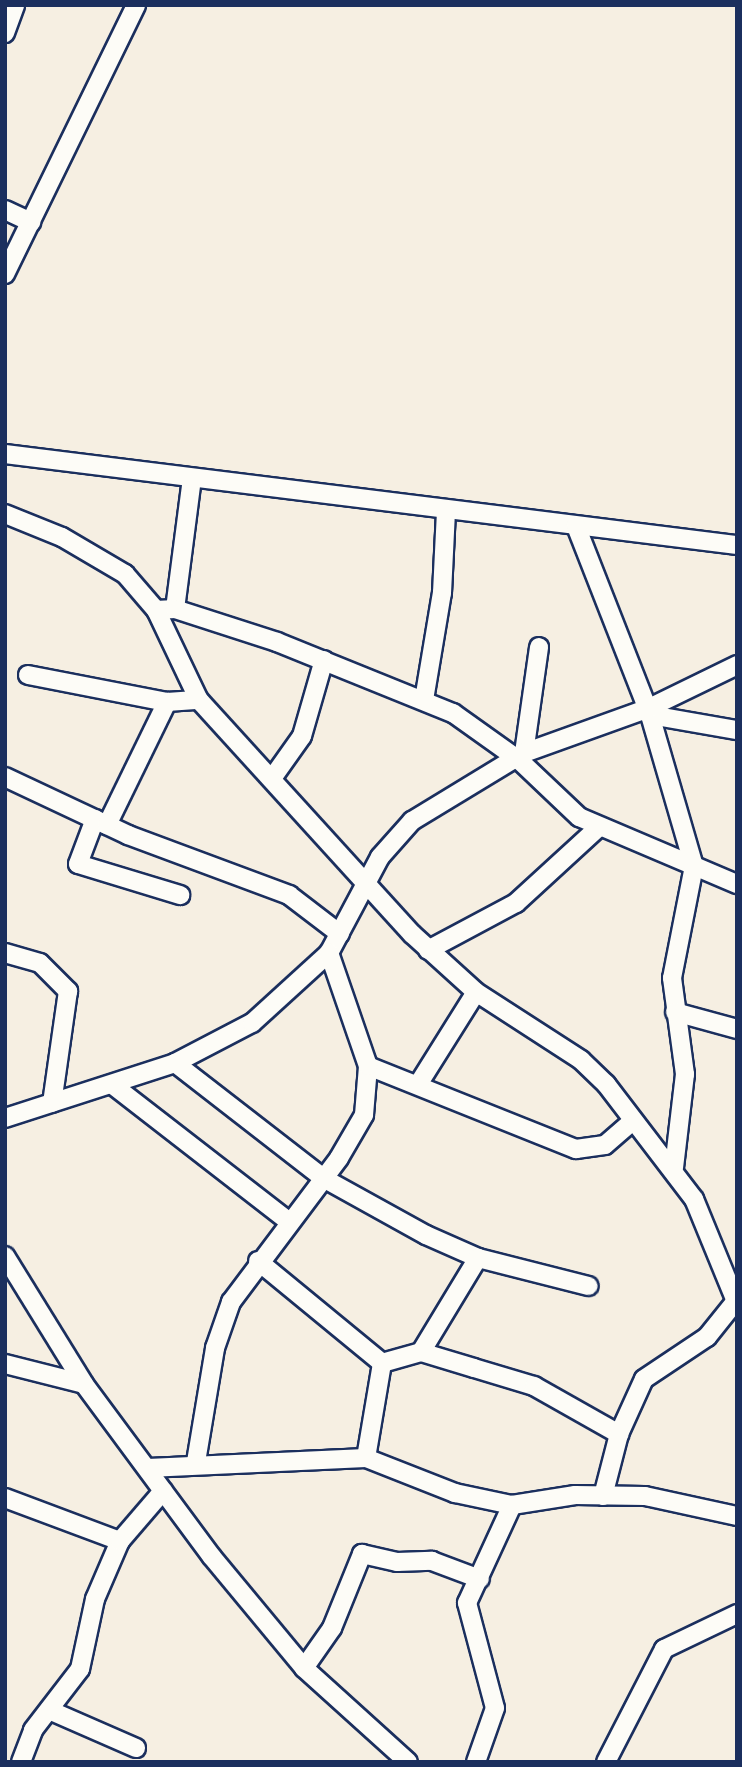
<!DOCTYPE html>
<style>
body{margin:0}
#map{position:relative;width:742px;height:1767px;overflow:hidden;background:#f6efe2;font-family:Dekko,sans-serif}
div>[style]{position:absolute}
.roads{filter:drop-shadow(2px 0 #1b2f5e) drop-shadow(-2px 0 #1b2f5e) drop-shadow(0 2px #1b2f5e) drop-shadow(0 -2px #1b2f5e)}
.minor>*{height:18px;margin:-9px;padding:0 9px;transform-origin:9px;border-radius:9px;background:#fdfcf7}
span{translate:-50% -50%;white-space:nowrap;text-align:center;line-height:1.15;-webkit-text-stroke:5px #fdfcf7;paint-order:stroke}
.frame{position:absolute;inset:0;border:7px solid #1b2f5e;pointer-events:none}
</style>
<div id="map">
<div class="roads">
<div class="minor">
<i style="left:5px;top:33px;width:30px;rotate:-70deg"></i>
<i style="left:5px;top:210px;width:29px;rotate:25deg"></i>
<i style="left:5px;top:274px;width:299px;rotate:-64deg"></i>
<i style="left:5px;top:454px;width:738px;rotate:7.09deg"></i>
<i style="left:5px;top:514px;width:61px;rotate:22deg"></i>
<i style="left:62px;top:537px;width:73px;rotate:30.4deg"></i>
<i style="left:125px;top:574px;width:48px;rotate:49.3deg"></i>
<i style="left:156px;top:610px;width:100px;rotate:64.5deg"></i>
<i style="left:199px;top:700px;width:316px;rotate:47.7deg"></i>
<i style="left:412px;top:934px;width:86px;rotate:42.2deg"></i>
<i style="left:476px;top:992px;width:125px;rotate:32.9deg"></i>
<i style="left:581px;top:1060px;width:35px;rotate:44deg"></i>
<i style="left:606px;top:1084px;width:145px;rotate:52.6deg"></i>
<i style="left:694px;top:1199px;width:113px;rotate:67.7deg"></i>
<i style="left:576px;top:526px;width:203px;rotate:68.6deg"></i>
<i style="left:650px;top:715px;width:88px;rotate:9.8deg"></i>
<i style="left:175px;top:609px;width:132px;rotate:-82.6deg"></i>
<i style="left:156px;top:610px;width:19px;rotate:-3deg"></i>
<i style="left:175px;top:609px;width:107px;rotate:17.9deg"></i>
<i style="left:277px;top:642px;width:190px;rotate:22deg"></i>
<i style="left:453px;top:713px;width:81px;rotate:35.5deg"></i>
<i style="left:519px;top:760px;width:83px;rotate:43.5deg"></i>
<i style="left:579px;top:817px;width:172px;rotate:23deg"></i>
<i style="left:28px;top:675px;width:142px;rotate:11deg"></i>
<i style="left:167px;top:702px;width:32px;rotate:-4deg"></i>
<i style="left:424px;top:700px;width:109px;rotate:-80.5deg"></i>
<i style="left:442px;top:593px;width:82px;rotate:-87.2deg"></i>
<i style="left:650px;top:715px;width:157px;rotate:73.8deg"></i>
<i style="left:694px;top:866px;width:114px;rotate:101.1deg"></i>
<i style="left:672px;top:978px;width:97px;rotate:82.3deg"></i>
<i style="left:685px;top:1074px;width:94px;rotate:96.7deg"></i>
<i style="left:524px;top:753px;width:107px;rotate:-81.9deg"></i>
<i style="left:5px;top:777px;width:136px;rotate:25.2deg"></i>
<i style="left:128px;top:835px;width:172px;rotate:20.4deg"></i>
<i style="left:289px;top:895px;width:64px;rotate:37.4deg"></i>
<i style="left:273px;top:777px;width:50px;rotate:-54.7deg"></i>
<i style="left:302px;top:736px;width:79px;rotate:-73.9deg"></i>
<i style="left:95px;top:819px;width:48px;rotate:110.7deg"></i>
<i style="left:78px;top:864px;width:107px;rotate:16.9deg"></i>
<i style="left:107px;top:825px;width:137px;rotate:-64deg"></i>
<i style="left:428px;top:950px;width:100px;rotate:-28.1deg"></i>
<i style="left:516px;top:903px;width:113px;rotate:-42.5deg"></i>
<i style="left:5px;top:953px;width:36px;rotate:16deg"></i>
<i style="left:40px;top:963px;width:40px;rotate:45deg"></i>
<i style="left:68px;top:991px;width:113px;rotate:98.1deg"></i>
<i style="left:675px;top:1012px;width:64px;rotate:15.3deg"></i>
<i style="left:175px;top:1063px;width:187px;rotate:37.8deg"></i>
<i style="left:323px;top:1178px;width:118px;rotate:29deg"></i>
<i style="left:426px;top:1235px;width:57px;rotate:23.9deg"></i>
<i style="left:478px;top:1258px;width:114px;rotate:14.2deg"></i>
<i style="left:368px;top:1066px;width:224px;rotate:21.8deg"></i>
<i style="left:576px;top:1149px;width:29px;rotate:-8deg"></i>
<i style="left:605px;top:1145px;width:37px;rotate:-41deg"></i>
<i style="left:419px;top:1083px;width:107px;rotate:-57.9deg"></i>
<i style="left:114px;top:1086px;width:219px;rotate:37.8deg"></i>
<i style="left:5px;top:1118px;width:179px;rotate:-17.9deg"></i>
<i style="left:175px;top:1063px;width:87px;rotate:-27.5deg"></i>
<i style="left:252px;top:1023px;width:104px;rotate:-42.3deg"></i>
<i style="left:329px;top:953px;width:109px;rotate:-62deg"></i>
<i style="left:380px;top:857px;width:48px;rotate:-48.4deg"></i>
<i style="left:412px;top:821px;width:131px;rotate:-31.3deg"></i>
<i style="left:524px;top:753px;width:133px;rotate:-19.8deg"></i>
<i style="left:649px;top:708px;width:98px;rotate:-26deg"></i>
<i style="left:5px;top:1256px;width:150px;rotate:58.3deg"></i>
<i style="left:84px;top:1384px;width:215px;rotate:53.5deg"></i>
<i style="left:212px;top:1557px;width:144px;rotate:50.3deg"></i>
<i style="left:304px;top:1668px;width:140px;rotate:42.1deg"></i>
<i style="left:258px;top:1261px;width:161px;rotate:39.4deg"></i>
<i style="left:421px;top:1352px;width:110px;rotate:-58.8deg"></i>
<i style="left:382px;top:1363px;width:41px;rotate:-15.8deg"></i>
<i style="left:421px;top:1352px;width:55px;rotate:16.8deg"></i>
<i style="left:474px;top:1368px;width:63px;rotate:16.7deg"></i>
<i style="left:534px;top:1386px;width:98px;rotate:29.5deg"></i>
<i style="left:5px;top:1364px;width:81px;rotate:14.2deg"></i>
<i style="left:366px;top:1458px;width:96px;rotate:-80.4deg"></i>
<i style="left:196px;top:1462px;width:116px;rotate:-80.5deg"></i>
<i style="left:215px;top:1348px;width:49px;rotate:-70.8deg"></i>
<i style="left:231px;top:1302px;width:180px;rotate:-53.1deg"></i>
<i style="left:339px;top:1158px;width:50px;rotate:-59.8deg"></i>
<i style="left:364px;top:1115px;width:49px;rotate:-85.3deg"></i>
<i style="left:368px;top:1066px;width:120px;rotate:-109deg"></i>
<i style="left:148px;top:1468px;width:218px;rotate:-2.6deg"></i>
<i style="left:366px;top:1458px;width:96px;rotate:21.5deg"></i>
<i style="left:455px;top:1493px;width:58px;rotate:11.9deg"></i>
<i style="left:512px;top:1505px;width:64px;rotate:-9deg"></i>
<i style="left:575px;top:1495px;width:70px;rotate:0.8deg"></i>
<i style="left:645px;top:1496px;width:94px;rotate:12.3deg"></i>
<i style="left:603px;top:1496px;width:64px;rotate:-75.5deg"></i>
<i style="left:619px;top:1434px;width:60px;rotate:-65.6deg"></i>
<i style="left:644px;top:1379px;width:76px;rotate:-33.7deg"></i>
<i style="left:707px;top:1337px;width:45px;rotate:-51.3deg"></i>
<i style="left:5px;top:1498px;width:123px;rotate:20.5deg"></i>
<i style="left:304px;top:1668px;width:49px;rotate:-55deg"></i>
<i style="left:332px;top:1628px;width:80px;rotate:-67.9deg"></i>
<i style="left:362px;top:1554px;width:36px;rotate:13deg"></i>
<i style="left:397px;top:1562px;width:35px;rotate:-2deg"></i>
<i style="left:432px;top:1561px;width:51px;rotate:20.6deg"></i>
<i style="left:49px;top:1710px;width:95px;rotate:23.6deg"></i>
<i style="left:21px;top:1762px;width:34px;rotate:-69deg"></i>
<i style="left:33px;top:1730px;width:77px;rotate:-52.4deg"></i>
<i style="left:80px;top:1669px;width:72px;rotate:-77.9deg"></i>
<i style="left:95px;top:1599px;width:63px;rotate:-66.7deg"></i>
<i style="left:120px;top:1541px;width:66px;rotate:-49.3deg"></i>
<i style="left:476px;top:1762px;width:57px;rotate:-70.6deg"></i>
<i style="left:495px;top:1708px;width:109px;rotate:-104.9deg"></i>
<i style="left:467px;top:1603px;width:108px;rotate:-65.3deg"></i>
<i style="left:606px;top:1762px;width:127px;rotate:-62.8deg"></i>
<i style="left:664px;top:1649px;width:81px;rotate:-25.6deg"></i>
</div>
</div>
<div class="frame"></div>
</div>
